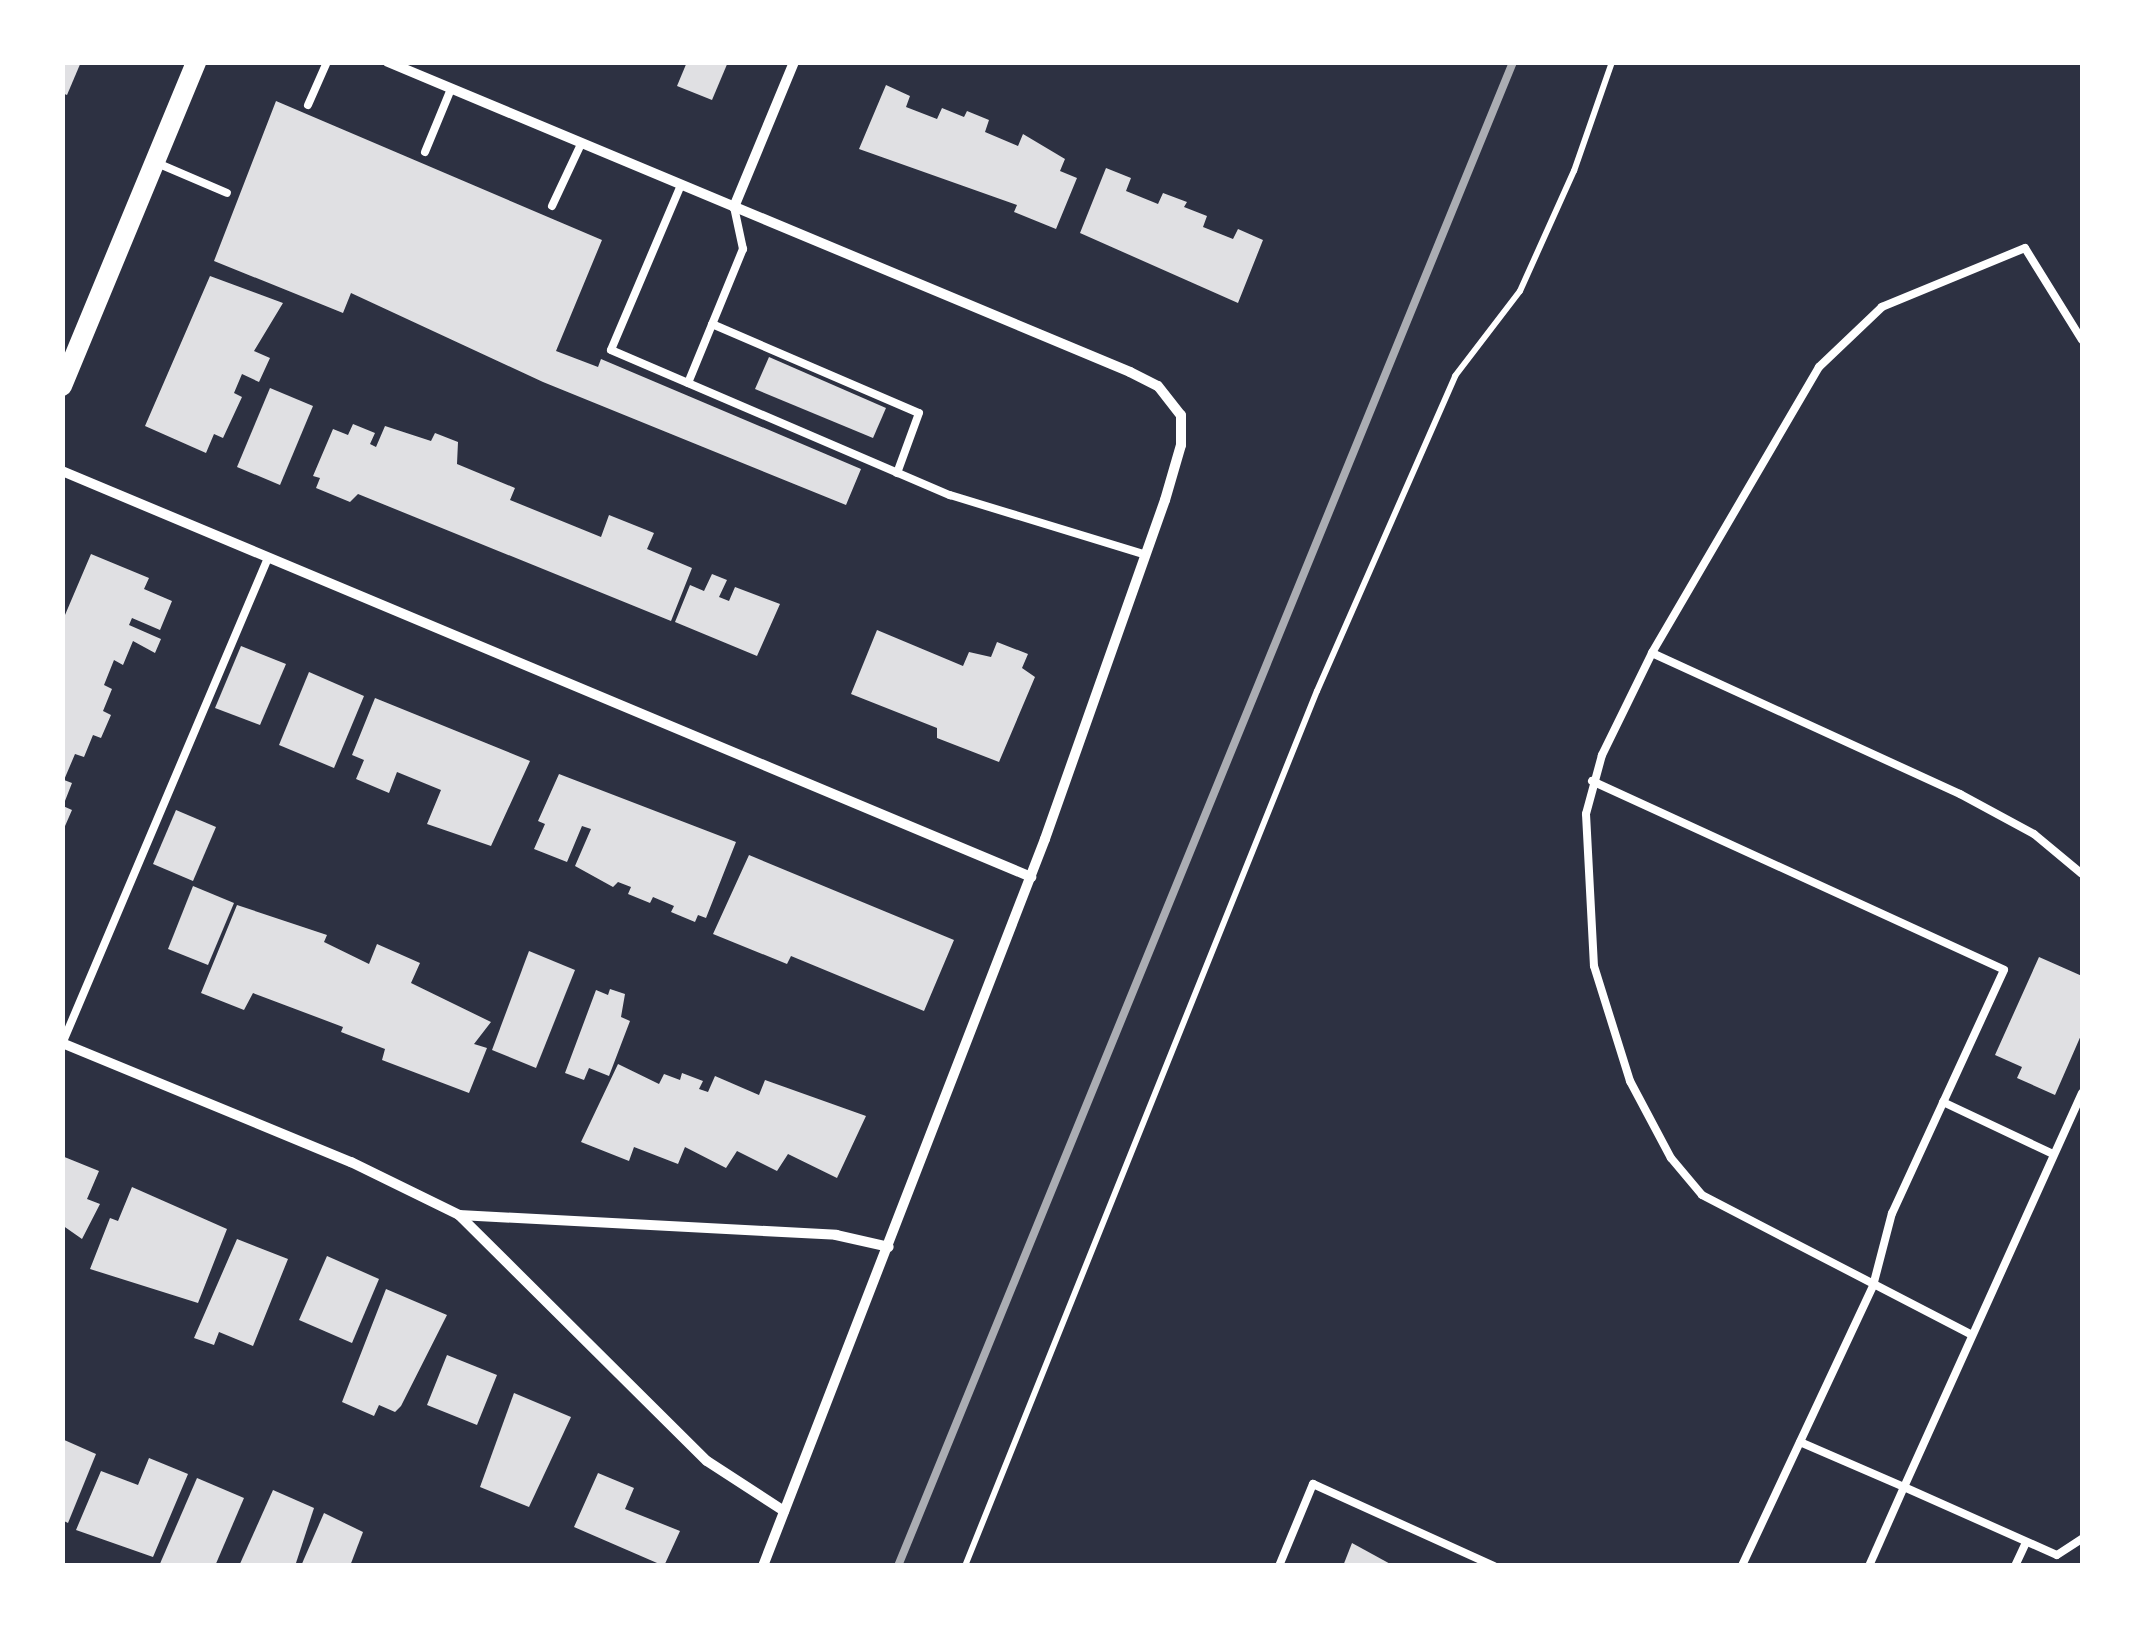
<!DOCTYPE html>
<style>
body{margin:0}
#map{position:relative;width:2145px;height:1628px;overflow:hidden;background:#2d3142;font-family:"Titillium Web",sans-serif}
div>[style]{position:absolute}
.building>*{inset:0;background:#e0e0e3}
.path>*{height:6px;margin:-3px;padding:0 3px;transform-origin:3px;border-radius:3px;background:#fff}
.service>*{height:8px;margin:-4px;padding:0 4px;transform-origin:4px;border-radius:4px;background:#fff}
.minor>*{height:10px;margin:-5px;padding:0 5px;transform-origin:5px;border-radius:5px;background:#fff}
.secondary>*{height:20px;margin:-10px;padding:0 10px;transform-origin:10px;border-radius:10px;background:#fff}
.rail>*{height:8px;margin:-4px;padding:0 4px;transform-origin:4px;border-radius:4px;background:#abadb3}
span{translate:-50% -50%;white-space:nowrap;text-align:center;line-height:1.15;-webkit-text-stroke:10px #fff;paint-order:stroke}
.frame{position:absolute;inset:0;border:65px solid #fff;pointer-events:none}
</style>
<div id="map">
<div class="building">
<i style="clip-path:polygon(62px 62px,81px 62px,67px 95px,62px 93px)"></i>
<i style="clip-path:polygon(687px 62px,728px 62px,712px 100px,677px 86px)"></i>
<i style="clip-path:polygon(886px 85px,910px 96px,906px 107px,937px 119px,942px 108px,964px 117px,967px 111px,989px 120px,985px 132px,1018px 146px,1023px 134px,1065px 159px,1060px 171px,1077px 178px,1056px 229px,1014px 212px,1017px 205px,859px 149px)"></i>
<i style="clip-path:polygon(276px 101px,602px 240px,556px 351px,598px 367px,601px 359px,861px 469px,846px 505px,543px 382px,351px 293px,343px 313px,214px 261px)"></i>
<i style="clip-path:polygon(1106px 168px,1131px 178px,1126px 191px,1158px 204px,1163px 193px,1187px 202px,1184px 207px,1207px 216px,1203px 227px,1233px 239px,1238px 229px,1263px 240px,1238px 303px,1080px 233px)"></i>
<i style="clip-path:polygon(210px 276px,283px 303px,254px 351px,270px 358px,259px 382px,242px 374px,234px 393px,242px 397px,223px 438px,214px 434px,206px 453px,145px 426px)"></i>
<i style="clip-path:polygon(769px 357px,886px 408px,873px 438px,755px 389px)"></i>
<i style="clip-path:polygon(270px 388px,313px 406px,280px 485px,237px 467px)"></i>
<i style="clip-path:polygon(353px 424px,375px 433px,370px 444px,376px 447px,385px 426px,431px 441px,435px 433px,458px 442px,457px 464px,515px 488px,510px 500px,601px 537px,609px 515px,654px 533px,647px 549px,692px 568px,671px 621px,358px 494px,350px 502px,316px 488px,320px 478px,313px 476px,333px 429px,348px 435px)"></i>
<i style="clip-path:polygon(91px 554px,149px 578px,144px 589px,172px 601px,160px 630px,132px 618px,129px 625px,161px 639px,155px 653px,133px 641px,123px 665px,114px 660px,104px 685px,112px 689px,103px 711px,111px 715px,101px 738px,93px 735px,84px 757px,75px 754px,64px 780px,72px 783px,63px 806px,72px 810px,62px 833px,62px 622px)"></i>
<i style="clip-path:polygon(712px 574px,727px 580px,719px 597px,729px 601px,735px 587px,780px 604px,757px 656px,675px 622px,690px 585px,704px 591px)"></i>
<i style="clip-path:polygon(877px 630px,963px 666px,969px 652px,991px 657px,997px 642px,1028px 654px,1022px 668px,1035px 677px,999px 762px,937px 738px,937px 728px,851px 694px)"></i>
<i style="clip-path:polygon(241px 646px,286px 664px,260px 725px,215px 708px)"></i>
<i style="clip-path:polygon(309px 672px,364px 696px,334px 768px,279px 745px)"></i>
<i style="clip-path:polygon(375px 698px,530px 761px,491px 846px,427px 824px,441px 790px,397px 772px,389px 793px,356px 779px,364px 760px,352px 755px)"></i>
<i style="clip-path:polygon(559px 774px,736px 842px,706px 918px,698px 915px,695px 922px,671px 912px,674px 906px,653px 897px,650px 903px,628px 894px,631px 887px,618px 882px,613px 887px,575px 866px,591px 829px,582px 826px,567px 862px,534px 849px,545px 824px,538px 821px)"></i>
<i style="clip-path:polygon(176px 810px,216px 827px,193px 881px,153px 864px)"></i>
<i style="clip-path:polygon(749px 855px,954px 940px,924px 1011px,791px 956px,787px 964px,713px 934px)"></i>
<i style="clip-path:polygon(193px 886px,234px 903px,208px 965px,168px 949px)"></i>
<i style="clip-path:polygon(237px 905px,327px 935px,324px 942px,369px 964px,377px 944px,420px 963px,411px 983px,491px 1022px,474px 1044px,487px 1048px,469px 1093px,382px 1060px,385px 1049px,341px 1032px,343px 1027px,253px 993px,244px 1010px,201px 993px)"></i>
<i style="clip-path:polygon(529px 951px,575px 970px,536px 1068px,492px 1050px)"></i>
<i style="clip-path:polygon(2039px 957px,2082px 976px,2082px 1033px,2055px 1095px,2017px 1078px,2022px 1067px,1995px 1055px)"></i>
<i style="clip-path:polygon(610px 989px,625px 994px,621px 1017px,630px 1021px,609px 1076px,589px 1068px,584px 1080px,565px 1073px,596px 990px,608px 995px)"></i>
<i style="clip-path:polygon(618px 1064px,659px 1084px,664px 1074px,680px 1080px,682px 1073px,703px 1081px,699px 1089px,708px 1092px,715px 1076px,759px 1095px,765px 1080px,866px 1116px,837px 1178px,788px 1154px,777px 1171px,737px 1151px,726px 1168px,685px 1147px,678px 1164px,634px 1147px,629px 1161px,581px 1142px)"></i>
<i style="clip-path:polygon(62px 1156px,99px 1171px,87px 1199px,100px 1204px,82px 1239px,62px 1225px)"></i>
<i style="clip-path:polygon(132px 1187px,227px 1229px,198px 1303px,90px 1269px,110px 1218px,118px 1221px)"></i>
<i style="clip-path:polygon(237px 1239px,288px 1259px,253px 1346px,219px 1332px,214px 1345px,194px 1338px)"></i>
<i style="clip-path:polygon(327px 1256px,379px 1279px,352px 1343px,299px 1320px)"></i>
<i style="clip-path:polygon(386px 1289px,447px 1315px,401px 1406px,395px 1412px,379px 1405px,374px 1416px,342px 1402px)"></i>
<i style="clip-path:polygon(447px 1355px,497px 1375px,477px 1425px,427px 1405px)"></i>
<i style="clip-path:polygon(514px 1393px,571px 1417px,529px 1507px,480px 1487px)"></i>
<i style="clip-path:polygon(62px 1439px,96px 1454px,68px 1523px,62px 1520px)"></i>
<i style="clip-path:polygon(149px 1458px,188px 1474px,153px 1557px,76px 1530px,101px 1471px,138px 1485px)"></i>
<i style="clip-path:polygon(598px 1473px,634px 1488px,625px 1509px,680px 1531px,664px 1566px,574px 1527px)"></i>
<i style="clip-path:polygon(197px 1478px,244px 1498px,215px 1566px,159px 1566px)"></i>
<i style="clip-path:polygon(273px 1490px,314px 1508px,295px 1566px,239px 1566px)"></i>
<i style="clip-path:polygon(324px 1513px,363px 1532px,350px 1566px,301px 1566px)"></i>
<i style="clip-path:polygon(1352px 1543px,1394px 1566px,1343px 1566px)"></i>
</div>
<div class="path">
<i style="left:965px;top:1566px;width:943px;rotate:-68.09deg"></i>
<i style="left:1317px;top:691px;width:344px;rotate:-66.3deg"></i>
<i style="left:1455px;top:376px;width:107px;rotate:-52.6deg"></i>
<i style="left:1520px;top:291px;width:132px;rotate:-65.8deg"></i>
<i style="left:1574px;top:171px;width:115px;rotate:-70.8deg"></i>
</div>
<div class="service">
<i style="left:308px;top:105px;width:47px;rotate:-66.2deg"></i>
<i style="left:425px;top:152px;width:68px;rotate:-67.6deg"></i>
<i style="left:157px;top:163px;width:76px;rotate:23.2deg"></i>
<i style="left:681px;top:185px;width:179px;rotate:113deg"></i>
<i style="left:611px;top:350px;width:369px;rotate:23.2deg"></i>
<i style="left:950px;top:495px;width:205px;rotate:17deg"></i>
<i style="left:552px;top:206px;width:68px;rotate:-64.9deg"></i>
<i style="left:712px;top:324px;width:225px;rotate:23.3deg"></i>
<i style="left:919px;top:413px;width:64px;rotate:110.1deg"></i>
<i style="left:2082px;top:340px;width:108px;rotate:-121.8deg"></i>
<i style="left:2025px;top:248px;width:155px;rotate:157.6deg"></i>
<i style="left:1882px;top:307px;width:87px;rotate:136.4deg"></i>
<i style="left:1819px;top:367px;width:331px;rotate:120.3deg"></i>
<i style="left:1652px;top:653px;width:339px;rotate:24.6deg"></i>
<i style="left:1960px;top:794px;width:84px;rotate:28.4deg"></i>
<i style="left:2034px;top:834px;width:62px;rotate:39.8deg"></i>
<i style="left:688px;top:383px;width:145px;rotate:-67.7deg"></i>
<i style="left:743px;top:249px;width:43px;rotate:-102.1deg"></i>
<i style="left:1652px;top:653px;width:114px;rotate:116.1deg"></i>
<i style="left:1602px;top:755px;width:61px;rotate:105.2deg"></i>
<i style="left:1586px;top:814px;width:152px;rotate:87deg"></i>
<i style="left:1594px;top:966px;width:121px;rotate:72.6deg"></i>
<i style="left:1630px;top:1081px;width:87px;rotate:62deg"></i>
<i style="left:1671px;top:1158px;width:48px;rotate:50deg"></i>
<i style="left:1702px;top:1195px;width:304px;rotate:27.4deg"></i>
<i style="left:1592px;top:781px;width:453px;rotate:24.6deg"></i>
<i style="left:2004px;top:970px;width:268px;rotate:114.7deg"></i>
<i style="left:1892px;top:1213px;width:75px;rotate:104.6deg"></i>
<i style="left:1873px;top:1286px;width:309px;rotate:115.1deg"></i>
<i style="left:62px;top:1044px;width:528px;rotate:-67.03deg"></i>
<i style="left:2082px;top:1093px;width:432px;rotate:114.3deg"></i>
<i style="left:1904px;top:1487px;width:167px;rotate:24deg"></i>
<i style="left:2057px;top:1555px;width:30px;rotate:-33deg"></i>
<i style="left:1943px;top:1102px;width:122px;rotate:25.3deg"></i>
<i style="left:1800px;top:1442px;width:113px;rotate:23.4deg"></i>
<i style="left:1904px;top:1487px;width:86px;rotate:113.9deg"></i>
<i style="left:1279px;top:1566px;width:89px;rotate:-67.5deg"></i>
<i style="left:1313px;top:1484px;width:199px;rotate:24.4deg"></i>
<i style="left:2015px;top:1566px;width:26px;rotate:-65deg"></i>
</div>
<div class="minor">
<i style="left:388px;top:62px;width:804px;rotate:22.67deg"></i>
<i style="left:1130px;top:372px;width:31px;rotate:27deg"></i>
<i style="left:1158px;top:386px;width:37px;rotate:52deg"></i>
<i style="left:1181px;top:415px;width:30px;rotate:90deg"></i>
<i style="left:1181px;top:445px;width:57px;rotate:106.2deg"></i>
<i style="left:1165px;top:500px;width:360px;rotate:109.5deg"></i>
<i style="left:1045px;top:839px;width:780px;rotate:111.2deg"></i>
<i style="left:734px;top:207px;width:157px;rotate:-67.5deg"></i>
<i style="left:62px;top:471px;width:1051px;rotate:22.73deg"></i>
<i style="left:62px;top:1043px;width:313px;rotate:22.4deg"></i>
<i style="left:351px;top:1162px;width:120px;rotate:26.1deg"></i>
<i style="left:459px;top:1215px;width:349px;rotate:44.8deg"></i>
<i style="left:707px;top:1461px;width:92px;rotate:33deg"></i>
<i style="left:459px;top:1215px;width:378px;rotate:3deg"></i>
<i style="left:836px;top:1235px;width:54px;rotate:12.8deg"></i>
</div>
<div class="secondary">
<i style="left:62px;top:386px;width:351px;rotate:-67.5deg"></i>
</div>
<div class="rail">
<i style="left:898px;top:1566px;width:1625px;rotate:-67.76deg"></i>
</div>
<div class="frame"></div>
</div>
